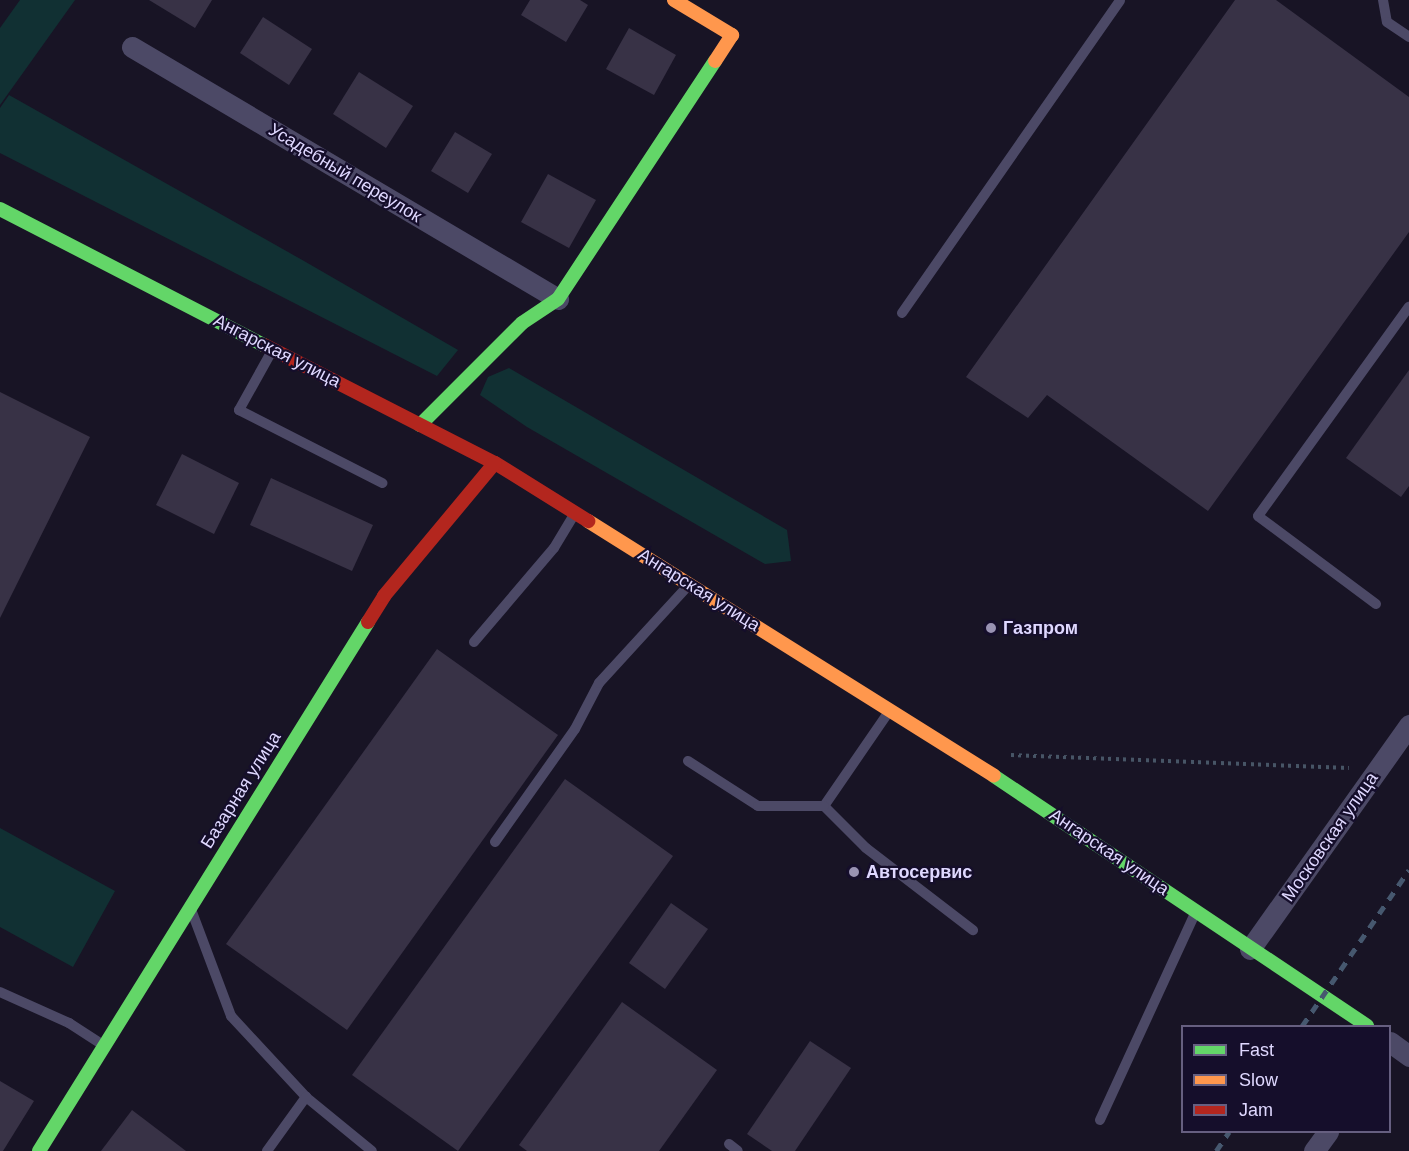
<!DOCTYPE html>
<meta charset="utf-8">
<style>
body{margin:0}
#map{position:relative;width:1409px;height:1151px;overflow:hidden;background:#181425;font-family:Arial,sans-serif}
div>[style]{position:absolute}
.green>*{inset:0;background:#113033}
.building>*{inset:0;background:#383246}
.path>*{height:4px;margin-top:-2px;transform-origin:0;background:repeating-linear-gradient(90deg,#475566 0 3px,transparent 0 7.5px)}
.lane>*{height:10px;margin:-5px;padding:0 5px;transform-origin:5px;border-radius:5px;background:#4c4966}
.street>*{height:21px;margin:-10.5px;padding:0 10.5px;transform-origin:10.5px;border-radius:10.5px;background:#4c4966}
.fast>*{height:14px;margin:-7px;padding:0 7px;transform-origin:7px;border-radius:7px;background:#63d668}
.slow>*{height:14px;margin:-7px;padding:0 7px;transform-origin:7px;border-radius:7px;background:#ff974d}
.jam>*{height:14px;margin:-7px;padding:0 7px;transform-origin:7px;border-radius:7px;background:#b3261e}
.rail>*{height:4.5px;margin-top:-2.25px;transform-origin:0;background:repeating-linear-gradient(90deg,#46586f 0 9px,transparent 0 17px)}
.dots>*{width:16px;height:16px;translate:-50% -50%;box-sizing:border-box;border:3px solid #150e2b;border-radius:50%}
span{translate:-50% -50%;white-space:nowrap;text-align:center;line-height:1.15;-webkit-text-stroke:4.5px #150e2b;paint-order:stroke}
.street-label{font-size:18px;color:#dfd8ff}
.poi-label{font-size:18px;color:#dfd8ff;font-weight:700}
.left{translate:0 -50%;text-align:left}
.legend{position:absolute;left:1181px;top:1025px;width:210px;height:108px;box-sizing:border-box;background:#150e2b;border:2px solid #665f80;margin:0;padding:8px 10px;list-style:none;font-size:18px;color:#dfd8ff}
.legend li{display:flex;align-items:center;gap:12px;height:30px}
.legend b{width:30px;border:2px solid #665f80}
</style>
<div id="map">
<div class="green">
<i style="clip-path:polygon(20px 0,75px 0,0 105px,0 28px)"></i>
<i style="clip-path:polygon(9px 95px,304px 261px,458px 350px,437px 376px,0 153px,0 108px)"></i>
<i style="clip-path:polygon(509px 368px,787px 530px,791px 561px,765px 564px,527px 427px,480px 395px,488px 377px)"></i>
<i style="clip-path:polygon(0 828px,115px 891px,73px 967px,0 927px)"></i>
</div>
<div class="building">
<i style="clip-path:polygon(149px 0,212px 0,195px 28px)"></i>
<i style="clip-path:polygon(530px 0,580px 0,588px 5px,566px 42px,521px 15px)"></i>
<i style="clip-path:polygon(1235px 0,1276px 0,1409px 97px,1409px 232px,1208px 511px,1047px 395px,1028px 418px,966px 377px)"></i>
<i style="clip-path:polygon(263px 17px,312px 49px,289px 85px,240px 53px)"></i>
<i style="clip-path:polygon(629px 28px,676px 55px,654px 95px,606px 69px)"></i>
<i style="clip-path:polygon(359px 72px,413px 106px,386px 148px,333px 114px)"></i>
<i style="clip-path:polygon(455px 132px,492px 154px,468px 193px,431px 171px)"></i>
<i style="clip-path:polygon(548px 174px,596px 200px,569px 248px,521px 222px)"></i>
<i style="clip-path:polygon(1409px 370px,1409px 486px,1401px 497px,1346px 458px)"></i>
<i style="clip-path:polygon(0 392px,90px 437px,0 618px)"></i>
<i style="clip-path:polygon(182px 454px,239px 483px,214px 534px,156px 505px)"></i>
<i style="clip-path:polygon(271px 478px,373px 525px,352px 571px,250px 525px)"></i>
<i style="clip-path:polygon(437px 649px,558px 735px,347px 1030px,226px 944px)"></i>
<i style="clip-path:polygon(565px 779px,673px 856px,458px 1151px,352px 1075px)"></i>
<i style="clip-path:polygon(671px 903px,708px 929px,665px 989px,629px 963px)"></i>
<i style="clip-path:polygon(622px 1002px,717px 1070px,659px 1151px,527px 1151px,519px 1145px)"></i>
<i style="clip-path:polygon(810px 1041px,851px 1068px,795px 1151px,772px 1151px,747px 1134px)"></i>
<i style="clip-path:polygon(0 1081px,34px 1101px,3px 1151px,0 1151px)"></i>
<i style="clip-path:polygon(132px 1110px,186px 1151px,101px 1151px)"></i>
</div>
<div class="path">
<i style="left:1011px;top:755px;width:338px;rotate:2.2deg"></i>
</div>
<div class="lane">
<i style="left:1383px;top:0;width:22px;rotate:80deg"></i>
<i style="left:1387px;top:22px;width:27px;rotate:34deg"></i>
<i style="left:902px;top:313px;width:381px;rotate:-55.1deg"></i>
<i style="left:273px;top:349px;width:70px;rotate:119.1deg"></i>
<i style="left:239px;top:410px;width:161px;rotate:27deg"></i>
<i style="left:1376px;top:604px;width:147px;rotate:-143.3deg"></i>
<i style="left:1258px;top:516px;width:258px;rotate:-54.2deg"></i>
<i style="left:474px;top:642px;width:123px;rotate:-49.6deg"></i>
<i style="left:554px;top:548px;width:39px;rotate:-59deg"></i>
<i style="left:890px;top:710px;width:116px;rotate:124.5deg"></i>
<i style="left:824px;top:806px;width:59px;rotate:45deg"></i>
<i style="left:866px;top:848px;width:135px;rotate:37.5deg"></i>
<i style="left:688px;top:761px;width:83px;rotate:32.7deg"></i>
<i style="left:758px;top:806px;width:66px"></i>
<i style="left:495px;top:842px;width:138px;rotate:-54.7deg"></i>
<i style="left:575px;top:729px;width:52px;rotate:-62.4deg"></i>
<i style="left:599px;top:683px;width:130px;rotate:-47.5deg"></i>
<i style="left:192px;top:912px;width:111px;rotate:69.4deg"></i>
<i style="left:231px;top:1016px;width:110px;rotate:47.2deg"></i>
<i style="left:306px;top:1097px;width:85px;rotate:39.3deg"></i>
<i style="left:0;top:992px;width:76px;rotate:24.2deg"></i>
<i style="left:69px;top:1023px;width:40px;rotate:32.9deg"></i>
<i style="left:1100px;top:1120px;width:228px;rotate:-65.3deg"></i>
<i style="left:729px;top:1144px;width:11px;rotate:38deg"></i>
<i style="left:267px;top:1151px;width:67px;rotate:-54.2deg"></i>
</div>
<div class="street">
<i style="left:132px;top:47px;width:495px;rotate:30.6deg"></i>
<i style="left:1250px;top:949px;width:275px;rotate:-54.6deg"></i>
<i style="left:1390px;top:1042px;width:24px;rotate:36deg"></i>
<i style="left:1314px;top:1151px;width:24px;rotate:-54deg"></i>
</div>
<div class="fast">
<i style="left:0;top:209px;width:297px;rotate:27.3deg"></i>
<i style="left:420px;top:425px;width:144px;rotate:-45deg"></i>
<i style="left:522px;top:323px;width:43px;rotate:-33.7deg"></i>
<i style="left:558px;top:299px;width:285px;rotate:-56.6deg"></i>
<i style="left:994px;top:776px;width:449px;rotate:33.8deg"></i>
<i style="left:39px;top:1151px;width:623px;rotate:-58.12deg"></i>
</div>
<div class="slow">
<i style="left:674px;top:0;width:68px;rotate:31.1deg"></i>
<i style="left:732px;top:35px;width:31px;rotate:123deg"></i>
<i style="left:588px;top:521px;width:479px;rotate:32.1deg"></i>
</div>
<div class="jam">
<i style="left:264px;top:345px;width:259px;rotate:27.1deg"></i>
<i style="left:495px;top:463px;width:110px;rotate:31.9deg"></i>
<i style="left:368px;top:622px;width:31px;rotate:-58deg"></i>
<i style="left:384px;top:596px;width:173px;rotate:-50.2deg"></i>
</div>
<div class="rail">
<i style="left:1302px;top:1026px;width:189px;rotate:-55.6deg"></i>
<i style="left:1216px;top:1151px;width:23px;rotate:-56deg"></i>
</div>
<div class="dots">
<i style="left:991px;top:628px;background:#9993b3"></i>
<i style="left:854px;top:872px;background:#9993b3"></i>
</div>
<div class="street-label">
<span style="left:345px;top:173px;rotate:31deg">Усадебный переулок</span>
<span style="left:277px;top:351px;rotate:27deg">Ангарская улица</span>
<span style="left:699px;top:590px;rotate:32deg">Ангарская улица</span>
<span style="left:241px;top:790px;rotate:-58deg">Базарная улица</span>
<span style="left:1330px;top:837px;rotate:-55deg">Московская улица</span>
<span style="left:1109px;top:852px;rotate:34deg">Ангарская улица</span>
</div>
<div class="poi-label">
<span class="left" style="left:1003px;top:628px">Газпром</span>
<span class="left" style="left:866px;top:872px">Автосервис</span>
</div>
<ul class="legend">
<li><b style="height:8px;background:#63d668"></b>Fast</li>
<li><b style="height:8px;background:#ff974d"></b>Slow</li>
<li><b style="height:8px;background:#b3261e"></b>Jam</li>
</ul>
</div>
